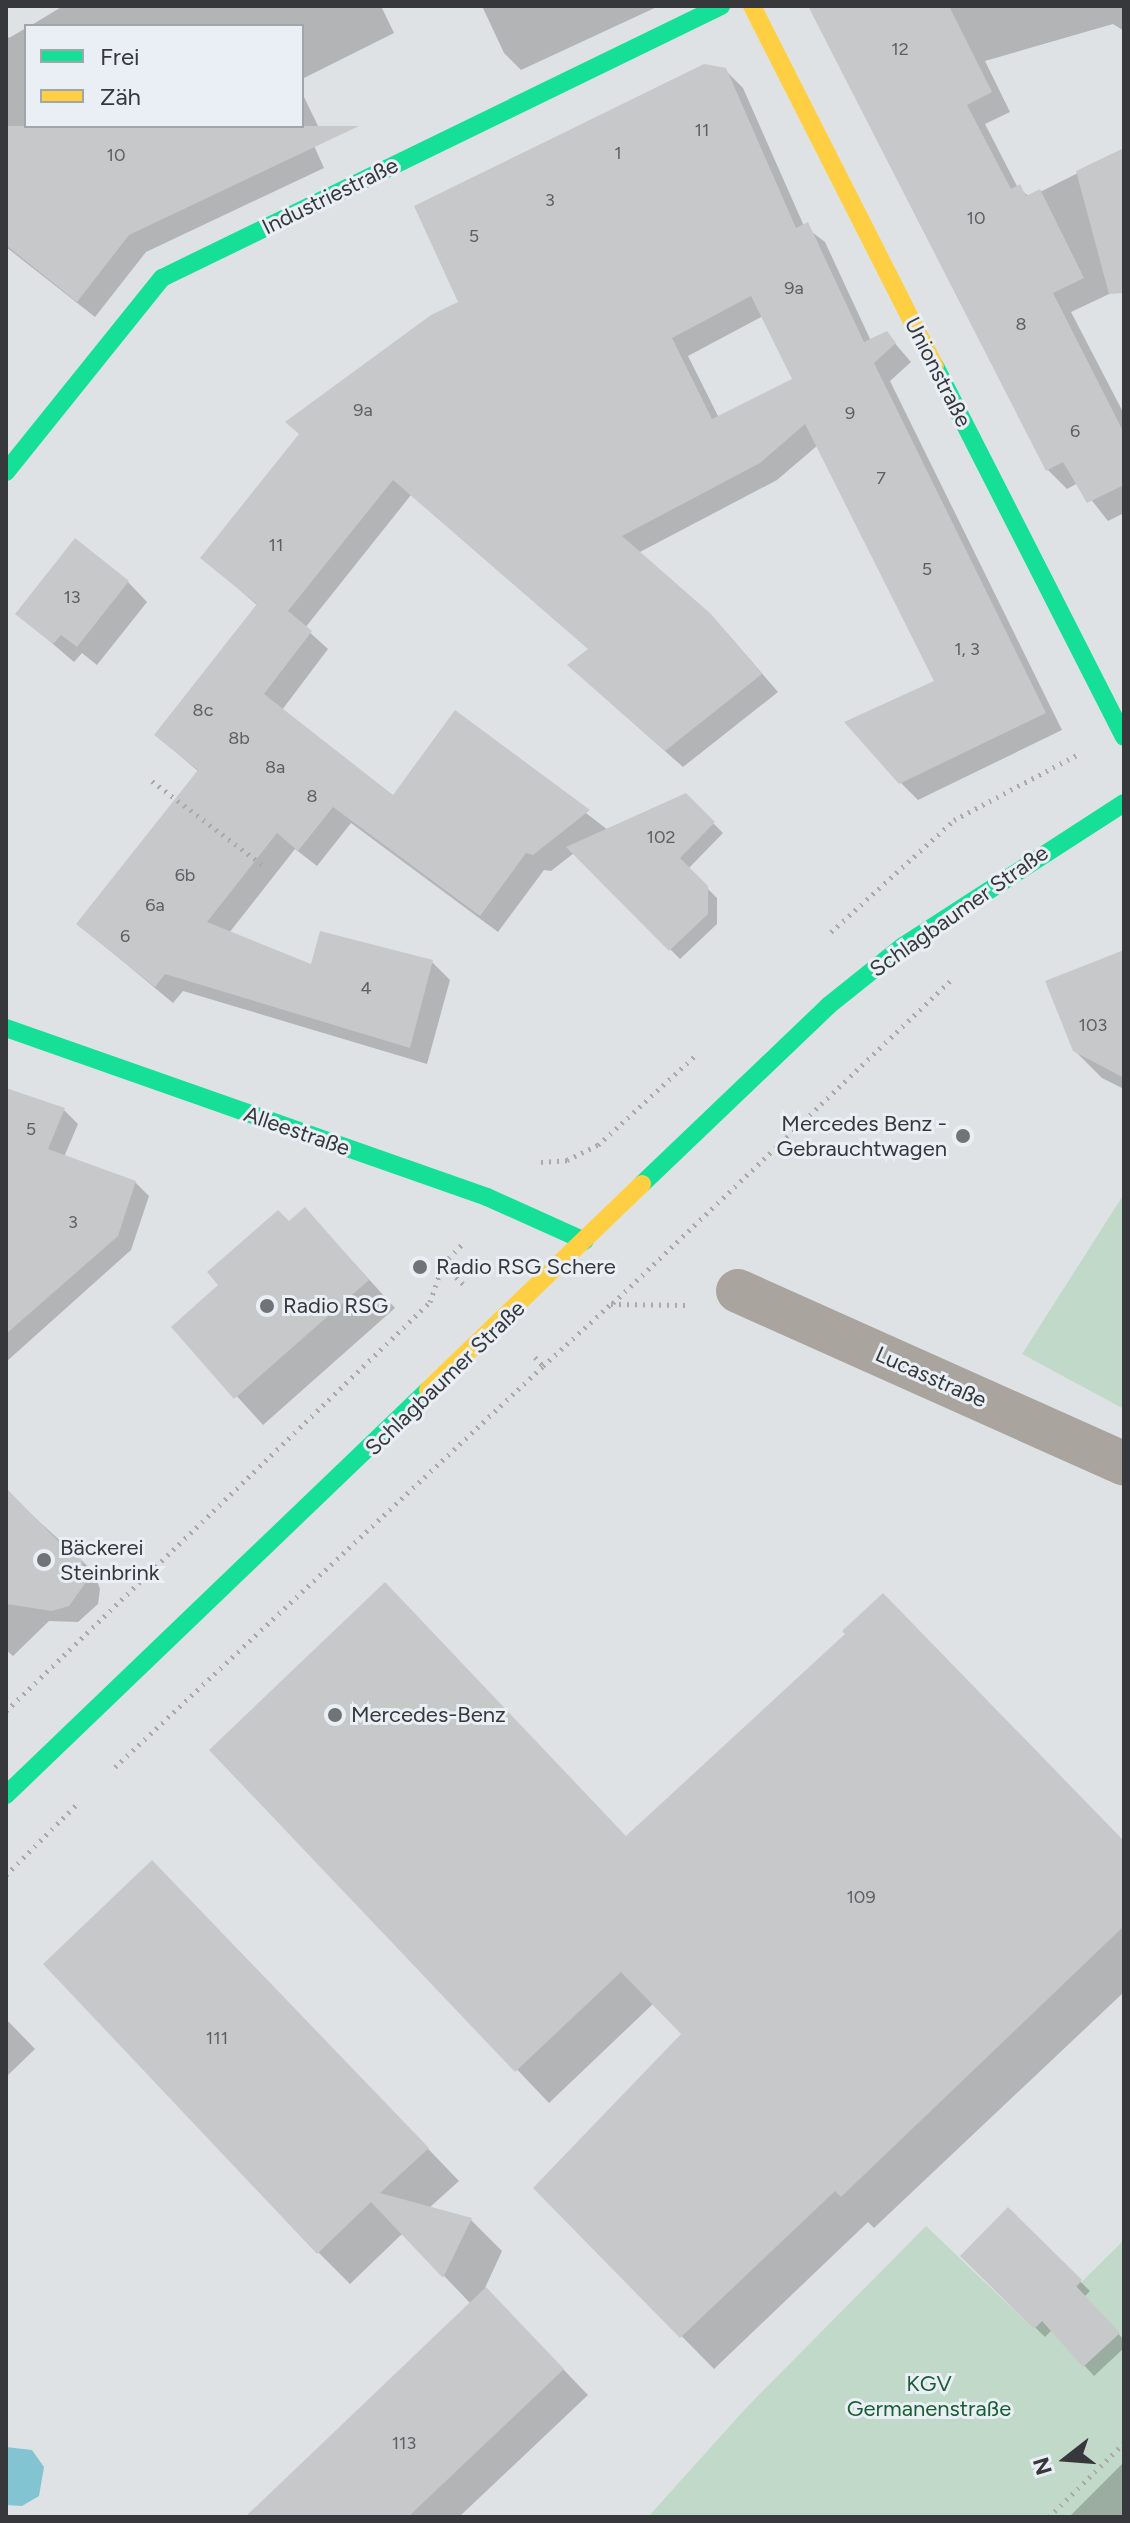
<!DOCTYPE html>
<meta charset="utf-8">
<style>
body{margin:0}
#map{position:relative;width:1130px;height:2523px;overflow:hidden;background:#dfe2e4;font-family:Figtree,sans-serif}
div>[style]{position:absolute}
.green>*{inset:0;background:#c1d9c8}
.water>*{inset:0;background:#83c4d3}
.shadow>*{inset:0;background:#0003}
.building>*{inset:0;background:#c7c8c9}
.path>*{height:5px;margin-top:-2.5px;transform-origin:0;background:repeating-linear-gradient(90deg,#ada9a6 0 2px,transparent 0 8px)}
.street>*{height:44px;margin:-22px;padding:0 22px;transform-origin:22px;border-radius:22px;background:#a9a49d}
.fast>*{height:18px;margin:-9px;padding:0 9px;transform-origin:9px;border-radius:9px;background:#16e098}
.slow>*{height:18px;margin:-9px;padding:0 9px;transform-origin:9px;border-radius:9px;background:#ffcf43}
.dots>*{width:22px;height:22px;translate:-50% -50%;box-sizing:border-box;border:4px solid #e9eff5;border-radius:50%}
span{translate:-50% -50%;white-space:nowrap;text-align:center;line-height:1.15;-webkit-text-stroke:6px #e9eff5;paint-order:stroke}
.number-label{font-size:18px;color:#5e5f62}
.number-label span{-webkit-text-stroke-width:0}
.street-label{font-size:22px;color:#36383b}
.poi-label{font-size:22px;color:#36383b}
.right{translate:-100% -50%;text-align:right}
.left{translate:0 -50%;text-align:left}
.park-label{font-size:22px;color:#185e33}
.frame{position:absolute;inset:0;border:8px solid #36383b;pointer-events:none}
.legend{position:absolute;left:24px;top:24px;width:280px;height:104px;box-sizing:border-box;background:#e9eff5;border:2px solid #a1a6ab;margin:0;padding:10px 14px;list-style:none;font-size:24px;color:#36383b}
.legend li{display:flex;align-items:center;gap:16px;height:40px}
.legend b{width:40px;border:2px solid #a1a6ab}
.north{position:absolute;left:1026px;top:2419px;width:80px;height:80px;-webkit-text-stroke:6px #e9eff5;paint-order:stroke;rotate:253deg;font-size:22px;font-weight:700;line-height:32px;text-align:center;color:#36383b}
.north::after{content:'';display:block;margin:auto;width:28px;height:36px;background:#36383b;clip-path:polygon(50% 0,100% 100%,50% 72%,0 100%)}
</style>
<div id="map">
<div class="green">
<i style="clip-path:polygon(1124px 1194px,1124px 1409px,1022px 1354px)"></i>
<i style="clip-path:polygon(926px 2226px,1034px 2329px,1124px 2240px,1124px 2517px,648px 2517px,746px 2408px)"></i>
</div>
<div class="water">
<i style="clip-path:polygon(6px 2447px,32px 2450px,44px 2467px,39px 2496px,22px 2506px,6px 2505px)"></i>
</div>
<div class="shadow">
<i style="clip-path:polygon(63px 6px,381px 6px,394px 33px,302px 79px,302px 26px,30px 26px)"></i>
<i style="clip-path:polygon(482px 6px,659px 6px,521px 70px,504px 53px)"></i>
<i style="clip-path:polygon(810px 6px,1124px 6px,1124px 31px,1113px 24px,985px 61px,1010px 112px,985px 124px,1018px 188px,1030px 197px,1124px 150px,1124px 287px,1071px 312px,1124px 414px,1124px 513px,1108px 521px,1078px 483px,1067px 489px,1047px 469px)"></i>
<i style="clip-path:polygon(26px 28px,26px 126px,302px 126px,302px 93px,321px 132px,311px 139px,324px 168px,146px 252px,95px 317px,6px 247px,6px 34px,9px 38px)"></i>
<i style="clip-path:polygon(evenodd,725px 70px,743px 88px,804px 226px,825px 242px,871px 341px,886px 333px,911px 362px,890px 381px,1062px 730px,918px 800px,901px 783px,936px 682px,818px 445px,777px 480px,638px 553px,728px 634px,778px 692px,683px 767px,587px 682px,590px 650px,411px 495px,305px 628px,328px 649px,282px 710px,393px 798px,456px 713px,608px 830px,685px 795px,723px 833px,688px 869px,717px 898px,717px 924px,680px 959px,574px 853px,551px 871px,544px 870px,498px 932px,351px 823px,317px 866px,295px 849px,229px 933px,313px 967px,432px 962px,450px 980px,427px 1064px,183px 991px,173px 1003px,78px 924px,199px 772px,156px 735px,258px 606px,203px 558px,461px 303px,725px 70px,763px 316px,794px 380px,719px 418px,688px 356px,763px 316px)"></i>
<i style="clip-path:polygon(128px 582px,147px 602px,97px 665px,82px 653px,74px 662px,18px 614px)"></i>
<i style="clip-path:polygon(1124px 952px,1124px 1089px,1102px 1078px,1074px 1050px)"></i>
<i style="clip-path:polygon(6px 1091px,64px 1110px,78px 1124px,64px 1157px,135px 1182px,149px 1196px,131px 1250px,6px 1362px)"></i>
<i style="clip-path:polygon(305px 1209px,395px 1308px,263px 1425px,174px 1327px)"></i>
<i style="clip-path:polygon(6px 1491px,94px 1572px,100px 1589px,98px 1604px,78px 1622px,49px 1621px,13px 1656px,6px 1650px)"></i>
<i style="clip-path:polygon(212px 1750px,627px 1838px,1124px 1843px,1124px 1992px,874px 2228px,868px 2222px,714px 2369px,536px 2188px,684px 2034px,654px 2003px,549px 2103px)"></i>
<i style="clip-path:polygon(184px 1895px,459px 2181px,429px 2208px,471px 2220px,502px 2251px,485px 2288px,588px 2395px,459px 2517px,248px 2517px,471px 2304px,403px 2233px,350px 2284px,318px 2252px)"></i>
<i style="clip-path:polygon(6px 2019px,35px 2049px,6px 2077px)"></i>
<i style="clip-path:polygon(1008px 2210px,1090px 2291px,1084px 2297px,1124px 2340px,1124px 2348px,1094px 2376px,1052px 2330px,1045px 2337px,962px 2256px)"></i>
<i style="clip-path:polygon(1124px 2462px,1124px 2517px,1069px 2517px)"></i>
</div>
<div class="building">
<i style="clip-path:polygon(808px 6px,949px 6px,992px 92px,967px 105px,1011px 189px,1020px 184px,1026px 196px,1040px 189px,1084px 278px,1053px 293px,1124px 433px,1124px 485px,1087px 503px,1063px 462px,1046px 471px)"></i>
<i style="clip-path:polygon(evenodd,704px 64px,726px 68px,796px 228px,808px 222px,864px 342px,887px 331px,896px 343px,874px 363px,1046px 713px,899px 784px,844px 722px,934px 681px,805px 424px,760px 463px,622px 536px,711px 614px,762px 674px,665px 751px,567px 665px,588px 649px,393px 480px,288px 611px,312px 631px,264px 694px,393px 795px,455px 710px,590px 810px,533px 855px,526px 853px,480px 916px,333px 807px,298px 851px,277px 833px,207px 922px,311px 964px,320px 931px,433px 960px,410px 1048px,165px 974px,155px 987px,76px 924px,198px 770px,154px 735px,257px 604px,200px 558px,299px 434px,285px 422px,431px 315px,458px 302px,414px 206px,704px 64px,751px 296px,792px 379px,712px 419px,672px 338px,751px 296px)"></i>
<i style="clip-path:polygon(6px 126px,359px 126px,129px 235px,77px 302px,6px 245px)"></i>
<i style="clip-path:polygon(1124px 148px,1124px 293px,1109px 294px,1076px 171px)"></i>
<i style="clip-path:polygon(75px 538px,129px 581px,77px 647px,61px 635px,53px 644px,15px 614px)"></i>
<i style="clip-path:polygon(686px 793px,715px 822px,680px 858px,708px 886px,708px 914px,669px 951px,566px 847px)"></i>
<i style="clip-path:polygon(1124px 950px,1124px 1078px,1073px 1051px,1045px 981px)"></i>
<i style="clip-path:polygon(6px 1088px,65px 1108px,48px 1149px,136px 1181px,118px 1236px,6px 1334px)"></i>
<i style="clip-path:polygon(305px 1207px,369px 1280px,234px 1399px,171px 1327px,218px 1285px,207px 1272px,278px 1210px,289px 1221px)"></i>
<i style="clip-path:polygon(6px 1488px,59px 1542px,80px 1555px,87px 1581px,69px 1606px,52px 1611px,6px 1604px)"></i>
<i style="clip-path:polygon(385px 1582px,626px 1836px,845px 1634px,842px 1631px,883px 1593px,1124px 1841px,1124px 1926px,841px 2197px,835px 2191px,680px 2338px,533px 2188px,681px 2034px,621px 1972px,515px 2072px,209px 1750px)"></i>
<i style="clip-path:polygon(152px 1860px,429px 2148px,380px 2193px,472px 2218px,443px 2278px,371px 2202px,317px 2254px,43px 1964px)"></i>
<i style="clip-path:polygon(1008px 2207px,1082px 2280px,1076px 2286px,1120px 2333px,1083px 2367px,1042px 2321px,1034px 2329px,960px 2256px)"></i>
<i style="clip-path:polygon(486px 2287px,564px 2369px,408px 2517px,245px 2517px)"></i>
</div>
<div class="path">
<i style="left:152px;top:781px;width:143px;rotate:37.3deg"></i>
<i style="left:831px;top:932px;width:166px;rotate:-42.3deg"></i>
<i style="left:954px;top:820px;width:139px;rotate:-27.9deg"></i>
<i style="left:541px;top:1162px;width:26px;rotate:-4deg"></i>
<i style="left:567px;top:1160px;width:34px;rotate:-26deg"></i>
<i style="left:598px;top:1145px;width:133px;rotate:-42.6deg"></i>
<i style="left:463px;top:1284px;width:28px;rotate:-135deg"></i>
<i style="left:443px;top:1264px;width:30px;rotate:-46deg"></i>
<i style="left:613px;top:1303px;width:466px;rotate:-43.7deg"></i>
<i style="left:535px;top:1357px;width:12px;rotate:48deg"></i>
<i style="left:543px;top:1366px;width:92px;rotate:-42.4deg"></i>
<i style="left:611px;top:1304px;width:78px;rotate:0.7deg"></i>
<i style="left:6px;top:1711px;width:589px;rotate:-43.97deg"></i>
<i style="left:430px;top:1302px;width:39px;rotate:-71deg"></i>
<i style="left:115px;top:1767px;width:587px;rotate:-43.13deg"></i>
<i style="left:6px;top:1875px;width:99px;rotate:-45deg"></i>
<i style="left:1049px;top:2517px;width:105px;rotate:-44.6deg"></i>
</div>
<div class="street">
<i style="left:738px;top:1291px;width:423px;rotate:24.1deg"></i>
</div>
<div class="fast">
<i style="left:935px;top:366px;width:416px;rotate:63deg"></i>
<i style="left:6px;top:472px;width:249px;rotate:-51.2deg"></i>
<i style="left:162px;top:278px;width:622px;rotate:-25.95deg"></i>
<i style="left:6px;top:1028px;width:510px;rotate:19.36deg"></i>
<i style="left:487px;top:1197px;width:107px;rotate:24.2deg"></i>
<i style="left:642px;top:1184px;width:257px;rotate:-43.7deg"></i>
<i style="left:828px;top:1006px;width:96px;rotate:-38.7deg"></i>
<i style="left:903px;top:946px;width:263px;rotate:-32.9deg"></i>
<i style="left:6px;top:1795px;width:585px;rotate:-43.82deg"></i>
</div>
<div class="slow">
<i style="left:752px;top:6px;width:404px;rotate:63.1deg"></i>
<i style="left:428px;top:1390px;width:297px;rotate:-43.9deg"></i>
</div>
<div class="dots">
<i style="left:963px;top:1136px;background:#717476"></i>
<i style="left:420px;top:1267px;background:#717476"></i>
<i style="left:267px;top:1306px;background:#717476"></i>
<i style="left:44px;top:1560px;background:#717476"></i>
<i style="left:335px;top:1715px;background:#717476"></i>
</div>
<div class="number-label">
<span style="left:900px;top:49px">12</span>
<span style="left:702px;top:130px">11</span>
<span style="left:618px;top:153px">1</span>
<span style="left:116px;top:155px">10</span>
<span style="left:550px;top:200px">3</span>
<span style="left:976px;top:218px">10</span>
<span style="left:474px;top:236px">5</span>
<span style="left:794px;top:288px">9a</span>
<span style="left:1021px;top:324px">8</span>
<span style="left:363px;top:410px">9a</span>
<span style="left:850px;top:413px">9</span>
<span style="left:1075px;top:431px">6</span>
<span style="left:881px;top:478px">7</span>
<span style="left:276px;top:545px">11</span>
<span style="left:927px;top:569px">5</span>
<span style="left:72px;top:597px">13</span>
<span style="left:967px;top:649px">1, 3</span>
<span style="left:203px;top:710px">8c</span>
<span style="left:239px;top:738px">8b</span>
<span style="left:275px;top:767px">8a</span>
<span style="left:312px;top:796px">8</span>
<span style="left:661px;top:837px">102</span>
<span style="left:185px;top:875px">6b</span>
<span style="left:155px;top:905px">6a</span>
<span style="left:125px;top:936px">6</span>
<span style="left:366px;top:988px">4</span>
<span style="left:1093px;top:1025px">103</span>
<span style="left:31px;top:1129px">5</span>
<span style="left:73px;top:1222px">3</span>
<span style="left:861px;top:1897px">109</span>
<span style="left:217px;top:2038px">111</span>
<span style="left:404px;top:2443px">113</span>
</div>
<div class="street-label">
<span style="left:330px;top:196px;rotate:-26deg">Industriestraße</span>
<span style="left:938px;top:372px;rotate:63deg">Unionstraße</span>
<span style="left:959px;top:911px;rotate:-35deg">Schlagbaumer Straße</span>
<span style="left:297px;top:1131px;rotate:19deg">Alleestraße</span>
<span style="left:931px;top:1377px;rotate:24deg">Lucasstraße</span>
<span style="left:445px;top:1378px;rotate:-44deg">Schlagbaumer Straße</span>
</div>
<div class="poi-label">
<span class="right" style="left:947px;top:1136px">Mercedes Benz -<br>Gebrauchtwagen</span>
<span class="left" style="left:436px;top:1267px">Radio RSG Schere</span>
<span class="left" style="left:283px;top:1306px">Radio RSG</span>
<span class="left" style="left:60px;top:1560px">Bäckerei<br>Steinbrink</span>
<span class="left" style="left:351px;top:1715px">Mercedes-Benz</span>
</div>
<div class="park-label">
<span style="left:929px;top:2396px">KGV<br>Germanenstraße</span>
</div>
<div class="frame"></div>
<ul class="legend">
<li><b style="height:10px;background:#16e098"></b>Frei</li>
<li><b style="height:10px;background:#ffcf43"></b>Zäh</li>
</ul>
<div class="north">N</div>
</div>
